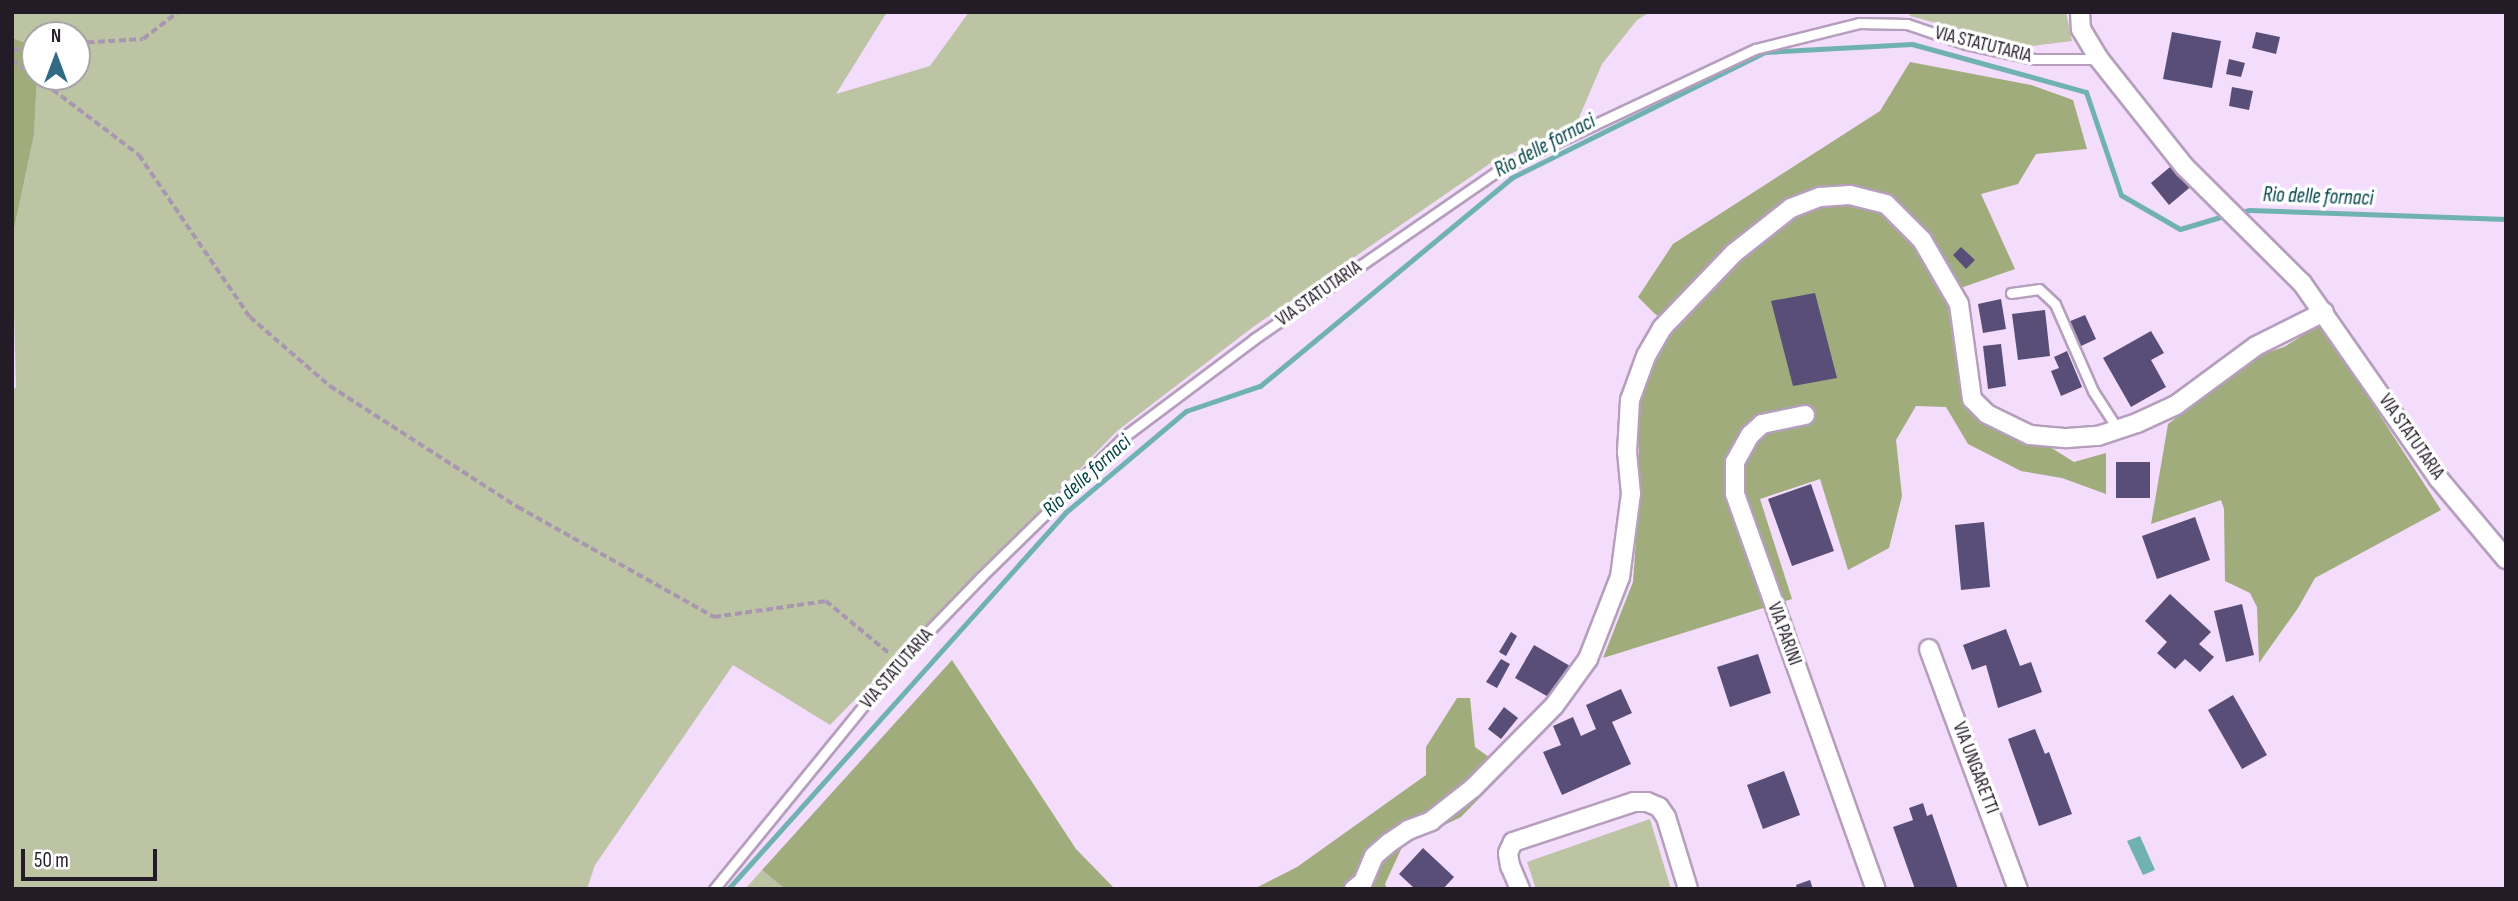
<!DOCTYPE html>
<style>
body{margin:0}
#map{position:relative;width:2518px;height:901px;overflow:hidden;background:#f3dcfc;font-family:"Sofia Sans Condensed",sans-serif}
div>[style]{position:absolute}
.green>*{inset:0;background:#bcc4a4}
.forest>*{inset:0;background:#a0ac7c}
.water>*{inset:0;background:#70b2b3}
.stream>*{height:5px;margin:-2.5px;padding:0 2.5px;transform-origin:2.5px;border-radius:2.5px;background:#70b2b3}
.building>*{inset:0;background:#584e77}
.path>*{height:3.5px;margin-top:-1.75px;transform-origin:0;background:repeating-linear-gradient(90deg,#a897af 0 7px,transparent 0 10.5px)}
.roads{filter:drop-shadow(2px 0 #b59fbc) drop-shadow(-2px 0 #b59fbc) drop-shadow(0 2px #b59fbc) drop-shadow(0 -2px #b59fbc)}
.lane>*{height:9px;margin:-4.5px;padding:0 4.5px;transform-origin:4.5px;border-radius:4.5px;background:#fff}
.street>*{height:18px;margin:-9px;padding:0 9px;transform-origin:9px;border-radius:9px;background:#fff}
span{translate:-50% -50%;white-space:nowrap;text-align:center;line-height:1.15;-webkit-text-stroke:7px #fff;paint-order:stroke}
.street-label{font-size:19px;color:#231b26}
.water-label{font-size:21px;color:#044547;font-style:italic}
.frame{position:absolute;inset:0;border:14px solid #231b26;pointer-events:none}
.north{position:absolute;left:21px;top:21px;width:70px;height:70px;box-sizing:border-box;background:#fff;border:2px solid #a7a4a8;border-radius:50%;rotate:0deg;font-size:19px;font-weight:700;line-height:28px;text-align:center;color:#231b26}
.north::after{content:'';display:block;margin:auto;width:24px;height:32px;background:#326984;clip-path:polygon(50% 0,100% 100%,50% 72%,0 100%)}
.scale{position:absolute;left:21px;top:849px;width:136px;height:32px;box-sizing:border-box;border:4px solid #231b26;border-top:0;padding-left:9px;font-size:21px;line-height:24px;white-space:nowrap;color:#231b26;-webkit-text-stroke:5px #fff;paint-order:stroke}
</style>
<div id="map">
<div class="green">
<i style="clip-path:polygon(12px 12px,887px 12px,836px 94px,930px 66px,969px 12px,1650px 12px,1637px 20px,1602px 64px,1575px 127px,1495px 160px,1253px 327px,1117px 431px,830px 725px,733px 665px,595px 865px,587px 889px,12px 889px,12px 392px,16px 387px,12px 239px,34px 135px,37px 77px,77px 77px,77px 35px,35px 35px,35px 46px,12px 38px)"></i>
<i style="clip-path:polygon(1909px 12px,2066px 12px,2072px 41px,2025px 47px,1910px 16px)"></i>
<i style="clip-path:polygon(1650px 819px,1671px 889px,1536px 889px,1527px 862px)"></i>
<i style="clip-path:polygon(762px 870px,785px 889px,745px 889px)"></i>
</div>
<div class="forest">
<i style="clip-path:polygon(12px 38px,35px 46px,37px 77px,34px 135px,12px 239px)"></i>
<i style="clip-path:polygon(1910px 62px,2031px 85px,2073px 100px,2087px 149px,2036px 154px,2018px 184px,1981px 194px,2015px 269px,1946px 293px,1959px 385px,2006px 425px,2013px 438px,2050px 447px,2074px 462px,2106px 453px,2106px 494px,2062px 478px,2021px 471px,1968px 444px,1946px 407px,1916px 406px,1896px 440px,1902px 496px,1889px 548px,1848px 570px,1820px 479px,1760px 499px,1792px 599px,1603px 658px,1633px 582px,1639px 497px,1639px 402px,1655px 360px,1675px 327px,1655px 314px,1638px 297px,1673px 244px,1880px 111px)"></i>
<i style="clip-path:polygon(2321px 324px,2441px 510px,2315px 578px,2298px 608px,2259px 663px,2257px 607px,2250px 593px,2225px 581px,2224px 509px,2221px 500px,2151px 524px,2168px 424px,2256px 356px,2284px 347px)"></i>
<i style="clip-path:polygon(952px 660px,1076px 849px,1115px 889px,785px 889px,762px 870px)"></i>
<i style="clip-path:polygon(1457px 698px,1470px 698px,1475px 747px,1507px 770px,1461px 817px,1403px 845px,1385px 884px,1387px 889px,1254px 889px,1297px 867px,1426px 775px,1426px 747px)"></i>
</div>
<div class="water">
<i style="clip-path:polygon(2140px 836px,2155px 870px,2143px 875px,2127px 841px)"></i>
</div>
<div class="stream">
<i style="left:2237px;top:213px;width:12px;rotate:-14deg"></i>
<i style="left:2249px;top:210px;width:257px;rotate:2deg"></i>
<i style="left:728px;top:889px;width:506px;rotate:-48.12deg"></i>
<i style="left:1066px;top:512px;width:157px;rotate:-40.1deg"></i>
<i style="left:1186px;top:411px;width:78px;rotate:-18.7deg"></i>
<i style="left:1260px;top:386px;width:326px;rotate:-39.6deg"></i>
<i style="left:1511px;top:178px;width:284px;rotate:-26.4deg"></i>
<i style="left:1765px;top:52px;width:147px;rotate:-3.1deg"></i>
<i style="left:1912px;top:44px;width:180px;rotate:15.4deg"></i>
<i style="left:2086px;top:92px;width:109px;rotate:71.2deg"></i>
<i style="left:2121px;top:195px;width:68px;rotate:30deg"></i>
<i style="left:2180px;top:229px;width:49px;rotate:-16.6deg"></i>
</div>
<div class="building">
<i style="clip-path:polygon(2172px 32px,2221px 41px,2212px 88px,2163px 79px)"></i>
<i style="clip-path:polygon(2256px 32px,2280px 37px,2276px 54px,2252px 48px)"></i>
<i style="clip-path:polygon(2229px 59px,2245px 63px,2241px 77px,2226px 74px)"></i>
<i style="clip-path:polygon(2232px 87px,2253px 91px,2249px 110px,2229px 106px)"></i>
<i style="clip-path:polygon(2176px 162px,2194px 184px,2169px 205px,2151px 183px)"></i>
<i style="clip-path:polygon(1961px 247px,1975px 260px,1966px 269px,1953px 255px)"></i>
<i style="clip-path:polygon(1815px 293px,1837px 378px,1793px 386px,1771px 301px)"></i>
<i style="clip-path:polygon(2001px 299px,2006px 329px,1983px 333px,1978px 304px)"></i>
<i style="clip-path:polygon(2045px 310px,2050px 356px,2018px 360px,2012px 314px)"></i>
<i style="clip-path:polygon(2085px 315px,2096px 339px,2079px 347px,2068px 322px)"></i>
<i style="clip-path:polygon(2151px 331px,2164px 353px,2151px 360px,2166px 387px,2131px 407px,2103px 358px)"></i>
<i style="clip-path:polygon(2001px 344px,2006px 386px,1988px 389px,1983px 346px)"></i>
<i style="clip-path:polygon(2067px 351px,2082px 387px,2061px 396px,2051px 371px,2059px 368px,2054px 357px)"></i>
<i style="clip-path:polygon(2116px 462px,2150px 462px,2150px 498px,2116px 498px)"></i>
<i style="clip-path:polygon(1811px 484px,1834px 551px,1792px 566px,1768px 499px)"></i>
<i style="clip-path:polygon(2195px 517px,2210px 560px,2157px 579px,2142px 536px)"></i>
<i style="clip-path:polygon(1984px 522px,1990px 587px,1961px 590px,1955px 525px)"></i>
<i style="clip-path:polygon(2170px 594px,2211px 632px,2199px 644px,2214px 657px,2200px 672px,2185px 659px,2175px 669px,2157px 653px,2167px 642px,2145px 621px)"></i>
<i style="clip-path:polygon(2242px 604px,2254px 655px,2226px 662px,2214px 611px)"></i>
<i style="clip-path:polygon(2006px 629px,2020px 666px,2031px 662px,2042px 692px,1998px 708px,1986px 665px,1972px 670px,1963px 645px)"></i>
<i style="clip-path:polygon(1511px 632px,1517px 636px,1506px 656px,1499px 652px)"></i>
<i style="clip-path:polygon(1534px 645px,1570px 666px,1552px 699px,1515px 678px)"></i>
<i style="clip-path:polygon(1758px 654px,1771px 693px,1730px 707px,1717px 667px)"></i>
<i style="clip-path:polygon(1501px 659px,1510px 664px,1497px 688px,1486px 682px)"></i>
<i style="clip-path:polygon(1621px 689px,1632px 713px,1612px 722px,1631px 764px,1562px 795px,1543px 752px,1561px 745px,1553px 726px,1573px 717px,1581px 736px,1596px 729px,1586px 705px)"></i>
<i style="clip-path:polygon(2233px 695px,2267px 755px,2242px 769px,2208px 710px)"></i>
<i style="clip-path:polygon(1504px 707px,1518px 718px,1501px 739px,1488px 729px)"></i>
<i style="clip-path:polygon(2035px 729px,2045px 754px,2049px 752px,2072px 814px,2039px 826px,2008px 739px)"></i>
<i style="clip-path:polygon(1784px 771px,1800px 815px,1763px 829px,1747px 785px)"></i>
<i style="clip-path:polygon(1923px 803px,1927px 816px,1932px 814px,1958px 889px,1915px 889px,1893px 827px,1913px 820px,1909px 808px)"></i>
<i style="clip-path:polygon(1423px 848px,1454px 877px,1443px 889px,1415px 889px,1399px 874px)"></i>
<i style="clip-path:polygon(1810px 880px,1813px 889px,1797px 889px,1796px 885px)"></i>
</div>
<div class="path">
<i style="left:77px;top:43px;width:66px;rotate:-3.5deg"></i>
<i style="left:143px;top:39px;width:44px;rotate:-37.6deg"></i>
<i style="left:12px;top:50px;width:23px;rotate:-5deg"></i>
<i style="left:12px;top:60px;width:28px;rotate:35deg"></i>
<i style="left:36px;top:77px;width:129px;rotate:37.1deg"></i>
<i style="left:139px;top:155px;width:196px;rotate:55.6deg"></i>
<i style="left:250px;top:317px;width:106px;rotate:40.8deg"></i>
<i style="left:330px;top:386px;width:224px;rotate:32.8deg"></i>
<i style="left:518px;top:507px;width:225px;rotate:29.3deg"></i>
<i style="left:714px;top:617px;width:113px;rotate:-8.1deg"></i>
<i style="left:826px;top:601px;width:83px;rotate:39.6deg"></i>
</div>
<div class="roads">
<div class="lane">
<i style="left:2011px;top:293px;width:28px;rotate:-8deg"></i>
<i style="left:2039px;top:289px;width:22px;rotate:43deg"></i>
<i style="left:2055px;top:304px;width:95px;rotate:66.4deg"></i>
<i style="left:2093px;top:391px;width:44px;rotate:57deg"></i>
<i style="left:714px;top:889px;width:293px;rotate:-50.8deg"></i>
<i style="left:899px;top:662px;width:118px;rotate:-46deg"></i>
<i style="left:981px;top:577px;width:202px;rotate:-44.4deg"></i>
<i style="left:1125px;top:436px;width:161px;rotate:-36.9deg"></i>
<i style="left:1254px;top:339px;width:299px;rotate:-34.6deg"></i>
<i style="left:1500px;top:169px;width:282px;rotate:-25.2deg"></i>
<i style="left:1755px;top:49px;width:107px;rotate:-14deg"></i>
<i style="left:1859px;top:23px;width:48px;rotate:1.2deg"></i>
<i style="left:1907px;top:24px;width:62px;rotate:18.7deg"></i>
<i style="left:1966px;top:44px;width:70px;rotate:12.4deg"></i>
<i style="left:2034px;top:59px;width:65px"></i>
</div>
<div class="street">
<i style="left:2080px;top:12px;width:17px;rotate:87deg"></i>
<i style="left:2081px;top:29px;width:35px;rotate:59deg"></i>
<i style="left:2099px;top:59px;width:138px;rotate:51.5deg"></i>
<i style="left:2185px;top:167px;width:165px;rotate:44.8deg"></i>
<i style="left:2302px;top:283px;width:238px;rotate:55.1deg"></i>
<i style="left:2438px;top:478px;width:106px;rotate:50deg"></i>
<i style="left:1805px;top:415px;width:44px;rotate:168.2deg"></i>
<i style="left:1762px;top:424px;width:16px;rotate:137deg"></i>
<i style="left:1750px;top:435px;width:31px;rotate:119deg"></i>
<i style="left:1735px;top:462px;width:32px;rotate:90deg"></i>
<i style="left:1735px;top:494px;width:419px;rotate:70.4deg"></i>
<i style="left:1929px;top:649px;width:256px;rotate:69.7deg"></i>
<i style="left:1354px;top:889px;width:11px;rotate:-38deg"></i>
<i style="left:1363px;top:882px;width:28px;rotate:-67deg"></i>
<i style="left:1374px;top:856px;width:20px;rotate:-41deg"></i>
<i style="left:1389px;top:843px;width:23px;rotate:-34deg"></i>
<i style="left:1408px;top:830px;width:25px;rotate:-21deg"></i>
<i style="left:1431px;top:821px;width:53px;rotate:-38.2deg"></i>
<i style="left:1473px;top:788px;width:115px;rotate:-45.4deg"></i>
<i style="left:1554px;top:706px;width:58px;rotate:-54.1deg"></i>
<i style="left:1588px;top:659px;width:88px;rotate:-68.7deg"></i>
<i style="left:1620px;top:577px;width:84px;rotate:-82.5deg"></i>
<i style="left:1631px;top:494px;width:42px;rotate:-95.4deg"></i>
<i style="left:1627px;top:452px;width:52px;rotate:-86.7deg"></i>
<i style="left:1630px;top:400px;width:47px;rotate:-70deg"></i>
<i style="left:1646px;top:356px;width:32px;rotate:-60deg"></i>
<i style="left:1662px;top:328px;width:104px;rotate:-46.2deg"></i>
<i style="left:1734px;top:253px;width:73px;rotate:-38.3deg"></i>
<i style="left:1791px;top:208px;width:31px;rotate:-21deg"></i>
<i style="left:1820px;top:197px;width:30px;rotate:-4deg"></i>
<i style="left:1850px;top:195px;width:37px;rotate:14deg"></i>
<i style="left:1886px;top:204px;width:51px;rotate:45deg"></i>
<i style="left:1922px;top:240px;width:74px;rotate:60deg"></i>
<i style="left:1959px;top:304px;width:96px;rotate:82.2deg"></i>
<i style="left:1972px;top:399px;width:21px;rotate:45deg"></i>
<i style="left:1987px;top:414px;width:48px;rotate:26deg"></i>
<i style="left:2030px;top:435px;width:37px;rotate:5deg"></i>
<i style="left:2067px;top:438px;width:31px;rotate:-4deg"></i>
<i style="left:2098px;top:436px;width:41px;rotate:-18.4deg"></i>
<i style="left:2137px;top:423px;width:43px;rotate:-24.8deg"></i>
<i style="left:2176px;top:405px;width:99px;rotate:-36.4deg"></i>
<i style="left:2256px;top:346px;width:76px;rotate:-26.6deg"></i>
<i style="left:1520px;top:889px;width:25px;rotate:-113deg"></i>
<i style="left:1510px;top:866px;width:13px;rotate:-99deg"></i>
<i style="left:1508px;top:853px;width:12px;rotate:-66deg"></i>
<i style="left:1513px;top:842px;width:127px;rotate:-18.3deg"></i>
<i style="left:1634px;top:802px;width:13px"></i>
<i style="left:1647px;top:802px;width:13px;rotate:23deg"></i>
<i style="left:1659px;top:807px;width:12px;rotate:55deg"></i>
<i style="left:1666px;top:817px;width:75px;rotate:73deg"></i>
</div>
</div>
<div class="street-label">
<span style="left:1983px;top:45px;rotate:14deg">VIA STATUTARIA</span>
<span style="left:1319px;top:294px;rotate:-35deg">VIA STATUTARIA</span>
<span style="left:2411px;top:437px;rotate:55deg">VIA STATUTARIA</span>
<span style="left:1784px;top:634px;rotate:70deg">VIA PARINI</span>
<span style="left:897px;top:669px;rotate:-49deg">VIA STATUTARIA</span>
<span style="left:1975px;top:768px;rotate:69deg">VIA UNGARETTI</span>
</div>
<div class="water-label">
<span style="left:1545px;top:146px;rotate:-28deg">Rio delle fornaci</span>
<span style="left:2318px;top:197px;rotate:2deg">Rio delle fornaci</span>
<span style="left:1087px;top:476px;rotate:-42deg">Rio delle fornaci</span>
</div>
<div class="frame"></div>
<div class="north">N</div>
<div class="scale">50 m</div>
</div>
